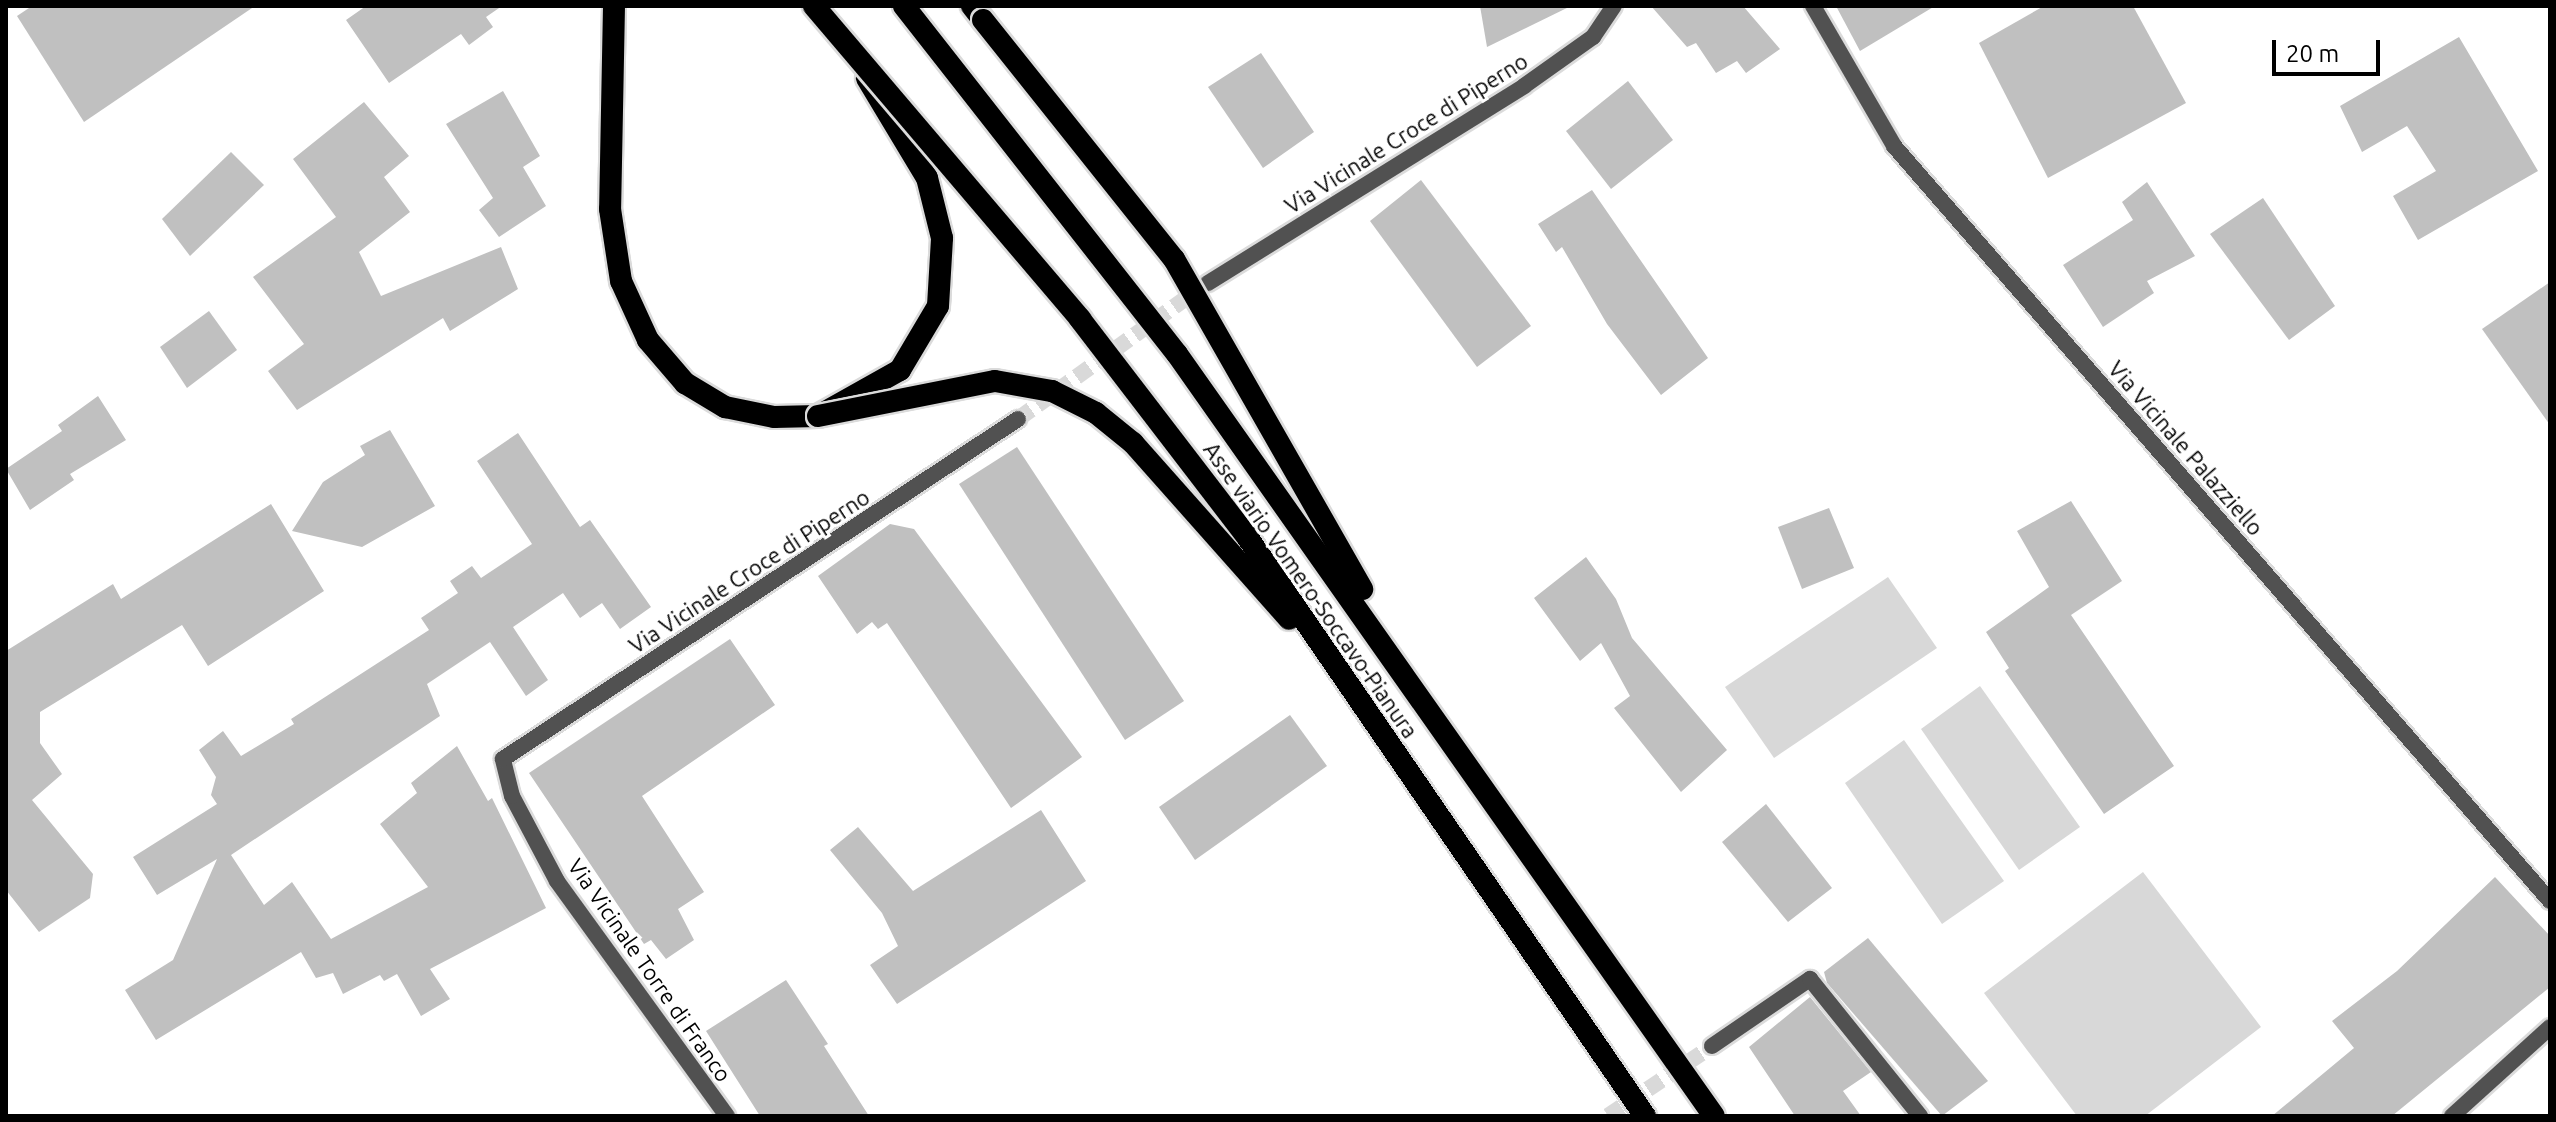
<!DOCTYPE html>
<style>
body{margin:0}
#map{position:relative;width:2556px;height:1122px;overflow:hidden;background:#fff;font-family:Ubuntu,sans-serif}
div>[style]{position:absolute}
.green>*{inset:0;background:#d8d8d8}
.building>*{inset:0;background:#c0c0c0}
.minor-tunnel>*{height:16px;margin-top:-8px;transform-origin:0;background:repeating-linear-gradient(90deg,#d9d9d9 0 16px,transparent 0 24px)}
.roads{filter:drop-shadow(2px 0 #dbdbdb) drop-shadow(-2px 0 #dbdbdb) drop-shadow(0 2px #dbdbdb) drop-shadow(0 -2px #dbdbdb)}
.minor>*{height:16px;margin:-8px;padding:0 8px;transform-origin:8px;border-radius:8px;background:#515151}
.trunk>*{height:22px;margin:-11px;padding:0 11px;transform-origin:11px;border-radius:11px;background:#000}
.bridges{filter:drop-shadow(2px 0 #dbdbdb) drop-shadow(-2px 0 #dbdbdb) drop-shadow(0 2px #dbdbdb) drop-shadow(0 -2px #dbdbdb)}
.trunk-bridge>*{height:22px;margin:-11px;padding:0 11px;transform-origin:11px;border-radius:11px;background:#000}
span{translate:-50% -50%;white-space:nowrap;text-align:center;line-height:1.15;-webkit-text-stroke:6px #fff;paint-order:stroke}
.street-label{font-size:22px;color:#000}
.frame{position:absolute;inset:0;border:8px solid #000;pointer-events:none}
.scale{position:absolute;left:2272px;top:40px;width:108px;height:36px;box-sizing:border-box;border:4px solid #000;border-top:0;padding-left:10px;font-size:24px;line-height:28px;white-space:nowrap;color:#000;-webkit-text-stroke:6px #fff;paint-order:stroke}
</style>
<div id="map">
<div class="green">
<i style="clip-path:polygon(1888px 577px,1937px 648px,1774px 758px,1725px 687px)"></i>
<i style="clip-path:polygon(1980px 686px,2080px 827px,2019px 870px,1921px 729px)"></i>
<i style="clip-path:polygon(1904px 740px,2004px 881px,1942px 924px,1845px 783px)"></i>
<i style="clip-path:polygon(2143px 872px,2261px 1027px,2145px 1116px,2077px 1116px,1984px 993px)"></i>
</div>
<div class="building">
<i style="clip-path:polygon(32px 6px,255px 6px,84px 122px,17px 16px)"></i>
<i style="clip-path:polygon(366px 6px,502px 6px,486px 17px,493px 27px,469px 45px,461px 34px,389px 83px,346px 20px)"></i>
<i style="clip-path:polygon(1480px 6px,1571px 6px,1487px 47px)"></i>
<i style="clip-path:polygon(1651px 6px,1743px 6px,1780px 49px,1746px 73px,1737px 61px,1716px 73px,1696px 43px,1687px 47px)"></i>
<i style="clip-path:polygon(1836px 6px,1935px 6px,1860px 51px)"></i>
<i style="clip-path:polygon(2044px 6px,2133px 6px,2186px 103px,2048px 178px,1979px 43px)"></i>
<i style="clip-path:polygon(2459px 37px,2538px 171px,2418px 240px,2393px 196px,2436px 171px,2407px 126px,2362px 152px,2340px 106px)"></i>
<i style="clip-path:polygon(1261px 53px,1314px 132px,1263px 168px,1208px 87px)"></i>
<i style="clip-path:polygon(1628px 81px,1673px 140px,1611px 189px,1566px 131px)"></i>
<i style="clip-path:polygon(503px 91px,540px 156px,523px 167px,546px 206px,499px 237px,479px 210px,493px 198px,446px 124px)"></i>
<i style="clip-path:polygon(364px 102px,409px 156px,384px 177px,410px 212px,359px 252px,381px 296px,501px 247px,518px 289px,450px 331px,443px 318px,297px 410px,268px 371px,304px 344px,253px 277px,336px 217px,293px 159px)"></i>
<i style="clip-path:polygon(231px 152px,264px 185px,190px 256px,162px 219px)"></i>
<i style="clip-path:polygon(1421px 180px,1531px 326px,1477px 367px,1370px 221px)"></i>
<i style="clip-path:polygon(2147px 182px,2195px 256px,2147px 281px,2154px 293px,2103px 327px,2063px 265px,2133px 220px,2122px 202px)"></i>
<i style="clip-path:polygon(1592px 190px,1708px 358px,1661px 395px,1607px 324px,1562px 247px,1556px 252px,1538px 224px)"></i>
<i style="clip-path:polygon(2263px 198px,2335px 306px,2289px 340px,2210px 234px)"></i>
<i style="clip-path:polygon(2550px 282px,2550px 425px,2482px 329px)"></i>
<i style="clip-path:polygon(209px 311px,237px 350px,187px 388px,160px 347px)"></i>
<i style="clip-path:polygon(98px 396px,126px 440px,70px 474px,74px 480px,30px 510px,6px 469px,62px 431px,58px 425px)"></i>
<i style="clip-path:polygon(390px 430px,435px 506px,362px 547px,292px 531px,323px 482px,365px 455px,360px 446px)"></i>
<i style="clip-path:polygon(518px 433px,580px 527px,590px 520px,651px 607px,620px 629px,602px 603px,580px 618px,563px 593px,513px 627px,548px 680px,526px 696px,490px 642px,427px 684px,440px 716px,231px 855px,264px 905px,292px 882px,331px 939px,428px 887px,380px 824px,417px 793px,411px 783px,457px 746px,488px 801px,492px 798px,546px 908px,430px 969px,450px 999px,421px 1016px,397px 974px,384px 981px,380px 975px,343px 994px,333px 973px,316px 978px,301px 952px,156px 1040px,125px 990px,173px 960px,217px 859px,157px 895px,133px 857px,217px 804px,211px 795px,216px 777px,199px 750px,223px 731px,241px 756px,294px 724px,291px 719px,429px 630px,421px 618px,458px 593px,450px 581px,472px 566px,481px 578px,532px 544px,477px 461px)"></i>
<i style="clip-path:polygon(1017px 447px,1184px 701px,1125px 740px,959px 484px)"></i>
<i style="clip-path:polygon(2071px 501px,2122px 581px,2071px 615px,2174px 766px,2104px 814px,2005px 671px,2009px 668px,1986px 632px,2049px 587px,2017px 531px)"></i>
<i style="clip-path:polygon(271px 504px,324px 591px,208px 666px,182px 625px,40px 712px,40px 743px,62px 774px,32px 800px,93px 874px,90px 898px,39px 932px,6px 890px,6px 651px,113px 584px,121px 599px)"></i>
<i style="clip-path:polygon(1829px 508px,1854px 568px,1802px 589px,1778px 527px)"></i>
<i style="clip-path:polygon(890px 524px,914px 529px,1082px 757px,1011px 808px,887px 623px,878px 629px,872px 622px,857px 634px,818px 576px)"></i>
<i style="clip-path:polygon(1586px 557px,1616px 599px,1632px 638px,1727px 750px,1681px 792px,1614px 708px,1630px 696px,1601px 643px,1580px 661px,1534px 598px)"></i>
<i style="clip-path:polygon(730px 639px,775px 705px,642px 796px,704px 892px,678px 909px,694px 940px,666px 959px,651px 940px,644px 944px,529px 773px)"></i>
<i style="clip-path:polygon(1290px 715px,1327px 766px,1195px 860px,1159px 807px)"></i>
<i style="clip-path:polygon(1766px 804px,1832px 888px,1788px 922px,1722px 842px)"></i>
<i style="clip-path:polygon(1041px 810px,1086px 881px,897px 1004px,870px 965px,898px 946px,882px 913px,830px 850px,858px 827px,913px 891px)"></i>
<i style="clip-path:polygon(2495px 877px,2550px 936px,2550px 987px,2392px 1116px,2272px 1116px,2354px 1048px,2332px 1021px,2397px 971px)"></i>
<i style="clip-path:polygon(1868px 938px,1988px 1081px,1942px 1116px,1827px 983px,1824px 972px)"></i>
<i style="clip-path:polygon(786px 980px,828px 1044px,824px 1046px,869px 1116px,760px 1116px,706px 1031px)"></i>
<i style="clip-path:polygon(1810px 997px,1871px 1072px,1843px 1091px,1861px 1116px,1795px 1116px,1749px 1047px)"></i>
</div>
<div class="minor-tunnel">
<i style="left:1018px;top:419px;width:226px;rotate:-35.7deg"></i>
<i style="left:1608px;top:1116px;width:125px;rotate:-33.9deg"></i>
</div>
<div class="roads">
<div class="minor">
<i style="left:1813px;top:6px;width:162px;rotate:59.9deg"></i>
<i style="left:1894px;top:146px;width:1000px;rotate:49.01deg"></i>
<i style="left:1208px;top:283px;width:372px;rotate:-31.9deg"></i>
<i style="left:1524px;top:86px;width:85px;rotate:-35.4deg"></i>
<i style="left:1593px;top:37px;width:37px;rotate:-56deg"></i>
<i style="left:1712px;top:1046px;width:119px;rotate:-34.4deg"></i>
<i style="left:1810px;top:979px;width:176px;rotate:51.2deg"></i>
<i style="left:727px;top:1116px;width:290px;rotate:-125.9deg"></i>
<i style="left:557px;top:881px;width:96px;rotate:-117.9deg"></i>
<i style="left:512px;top:796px;width:38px;rotate:-104deg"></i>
<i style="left:503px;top:759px;width:617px;rotate:-33.43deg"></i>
<i style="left:2452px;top:1116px;width:132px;rotate:-42.2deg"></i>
</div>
<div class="trunk">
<i style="left:614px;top:6px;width:203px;rotate:91.1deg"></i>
<i style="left:610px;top:209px;width:73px;rotate:81.3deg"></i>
<i style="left:621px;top:281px;width:65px;rotate:65.4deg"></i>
<i style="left:648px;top:340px;width:57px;rotate:49.3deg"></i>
<i style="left:685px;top:383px;width:47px;rotate:31deg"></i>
<i style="left:725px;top:407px;width:50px;rotate:11.5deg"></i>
<i style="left:774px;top:417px;width:44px;rotate:-1.3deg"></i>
<i style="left:818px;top:416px;width:94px;rotate:-29.3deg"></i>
<i style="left:900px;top:370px;width:74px;rotate:-59.3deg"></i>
<i style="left:938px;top:306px;width:68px;rotate:-86.6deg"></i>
<i style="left:942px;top:238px;width:62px;rotate:-104deg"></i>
<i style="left:927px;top:178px;width:117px;rotate:-121deg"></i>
<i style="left:972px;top:6px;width:18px;rotate:52deg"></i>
</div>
</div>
<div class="bridges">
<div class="trunk-bridge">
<i style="left:814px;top:6px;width:411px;rotate:49.6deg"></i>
<i style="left:1080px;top:319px;width:276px;rotate:52.5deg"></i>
<i style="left:1248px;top:538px;width:701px;rotate:55.52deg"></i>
<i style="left:904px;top:6px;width:442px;rotate:51.9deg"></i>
<i style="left:1177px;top:354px;width:932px;rotate:54.83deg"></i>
<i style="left:983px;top:20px;width:306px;rotate:51.4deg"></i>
<i style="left:1174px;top:259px;width:380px;rotate:60.3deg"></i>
<i style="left:818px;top:416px;width:180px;rotate:-11.2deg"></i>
<i style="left:995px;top:381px;width:58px;rotate:10deg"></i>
<i style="left:1052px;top:391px;width:49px;rotate:26.6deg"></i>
<i style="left:1096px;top:413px;width:48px;rotate:39deg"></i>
<i style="left:1133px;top:443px;width:235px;rotate:48.4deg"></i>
</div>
</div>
<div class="street-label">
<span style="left:1406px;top:133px;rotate:-32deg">Via Vicinale Croce di Piperno</span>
<span style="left:2186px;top:448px;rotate:49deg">Via Vicinale Palazziello</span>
<span style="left:749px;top:571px;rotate:-33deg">Via Vicinale Croce di Piperno</span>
<span style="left:1311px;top:590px;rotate:55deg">Asse viario Vomero-Soccavo-Pianura</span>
<span style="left:650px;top:970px;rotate:55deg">Via Vicinale Torre di Franco</span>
</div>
<div class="frame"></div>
<div class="scale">20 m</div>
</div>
